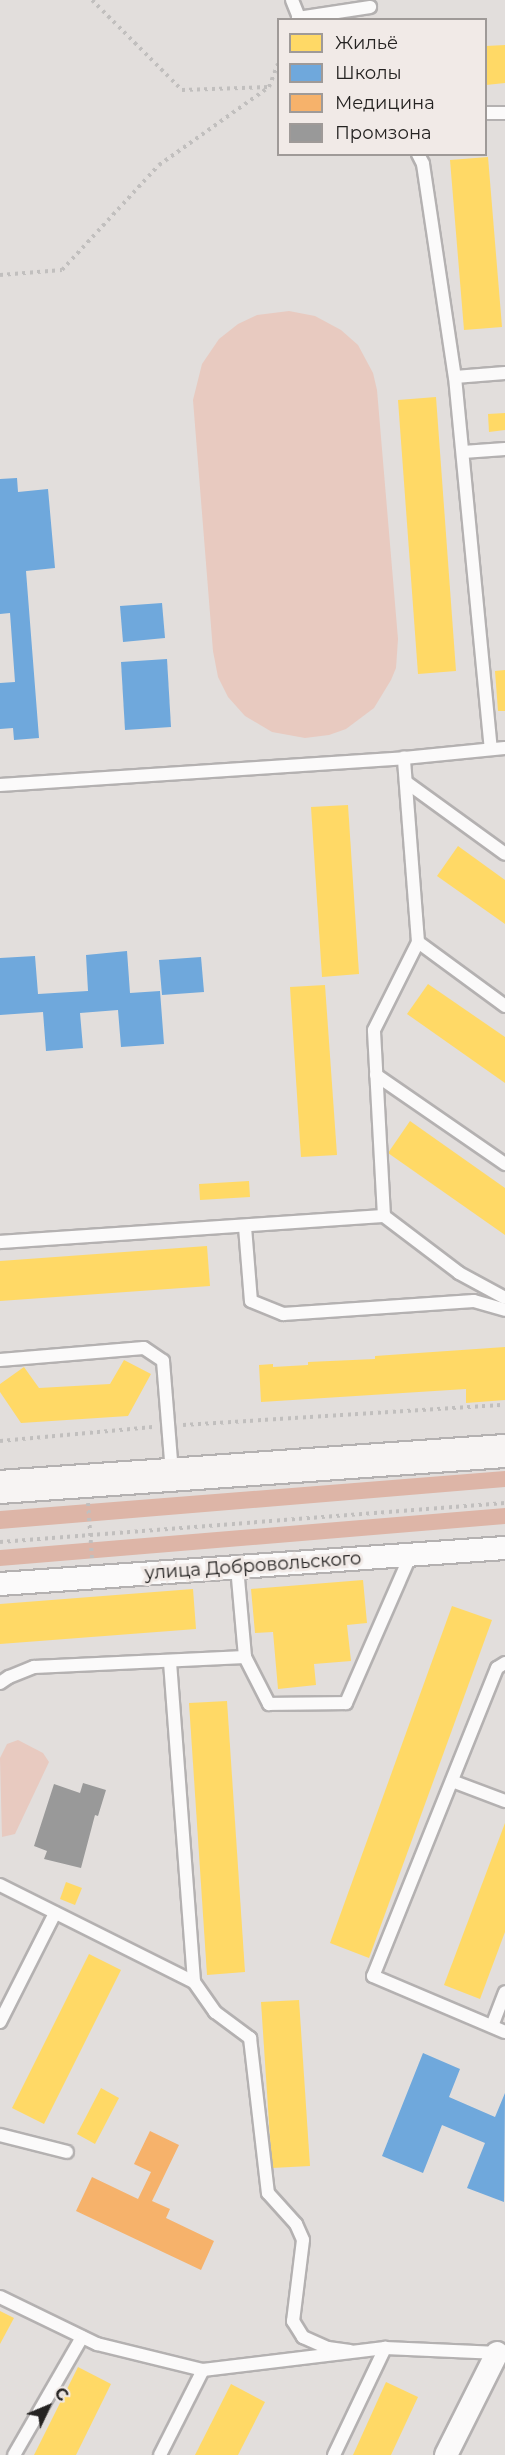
<!DOCTYPE html>
<meta charset="utf-8">
<style>
body{margin:0}
#map{position:relative;width:505px;height:2455px;overflow:hidden;background:#e2dedc;font-family:Montserrat,sans-serif}
div>[style]{position:absolute}
.green>*{inset:0;background:#e8cac0}
.forest>*{inset:0;background:#ddb5a7}
.homes>*{inset:0;background:#ffd966}
.schools>*{inset:0;background:#6fa8dc}
.health>*{inset:0;background:#f6b26b}
.industry>*{inset:0;background:#999}
.path>*{height:4px;margin-top:-2px;transform-origin:0;background:repeating-linear-gradient(90deg,#c1bfbe 0 3px,transparent 0 7.5px)}
.roads{filter:drop-shadow(2px 0 #b4b1b1) drop-shadow(-2px 0 #b4b1b1) drop-shadow(0 2px #b4b1b1) drop-shadow(0 -2px #b4b1b1)}
.lane>*{height:12px;margin:-6px;padding:0 6px;transform-origin:6px;border-radius:6px;background:#fbfafa}
.street>*{height:22px;margin:-11px;padding:0 11px;transform-origin:11px;border-radius:11px;background:#fbfafa}
.secondary>*{height:32px;margin:-16px;padding:0 16px;transform-origin:16px;border-radius:16px;background:#f7f4f3}
span{translate:-50% -50%;white-space:nowrap;text-align:center;line-height:1.15;-webkit-text-stroke:6px #f1eae7;paint-order:stroke}
.street-label{font-size:18px;color:#252322}
.legend{position:absolute;left:277px;top:18px;width:210px;height:138px;box-sizing:border-box;background:#f1eae7;border:2px solid #9f9a98;margin:0;padding:8px 10px;list-style:none;font-size:18px;color:#252322}
.legend li{display:flex;align-items:center;gap:12px;height:30px}
.legend b{width:30px;border:2px solid #9f9a98}
.north{position:absolute;left:18px;top:2377px;width:60px;height:60px;-webkit-text-stroke:4px #f1eae7;paint-order:stroke;rotate:46deg;font-size:16px;font-weight:700;line-height:24px;text-align:center;color:#252322}
.north::after{content:'';display:block;margin:auto;width:21px;height:27px;background:#252322;clip-path:polygon(50% 0,100% 100%,50% 72%,0 100%)}
</style>
<div id="map">
<div class="green">
<i style="clip-path:polygon(289px 311px,315px 316px,341px 330px,358px 345px,373px 373px,377px 390px,398px 639px,396px 668px,391px 680px,374px 708px,346px 729px,329px 735px,305px 738px,272px 732px,245px 716px,228px 697px,218px 677px,213px 651px,193px 400px,202px 364px,219px 339px,238px 324px,257px 315px)"></i>
<i style="clip-path:polygon(18px 1740px,43px 1753px,49px 1762px,15px 1834px,2px 1837px,0 1758px,7px 1744px)"></i>
</div>
<div class="forest">
<i style="clip-path:polygon(505px 1471px,505px 1487px,0 1529px,0 1511px)"></i>
<i style="clip-path:polygon(505px 1508px,505px 1524px,0 1566px,0 1550px)"></i>
</div>
<div class="homes">
<i style="clip-path:polygon(505px 45px,505px 83px,486px 85px,486px 46px)"></i>
<i style="clip-path:polygon(488px 157px,502px 327px,464px 330px,450px 160px)"></i>
<i style="clip-path:polygon(436px 397px,456px 671px,418px 674px,398px 400px)"></i>
<i style="clip-path:polygon(505px 413px,505px 430px,489px 432px,488px 414px)"></i>
<i style="clip-path:polygon(505px 670px,505px 711px,498px 711px,495px 671px)"></i>
<i style="clip-path:polygon(348px 805px,359px 974px,322px 977px,311px 807px)"></i>
<i style="clip-path:polygon(458px 846px,505px 880px,505px 924px,437px 876px)"></i>
<i style="clip-path:polygon(428px 984px,505px 1037px,505px 1083px,407px 1014px)"></i>
<i style="clip-path:polygon(325px 985px,337px 1155px,301px 1157px,290px 987px)"></i>
<i style="clip-path:polygon(410px 1121px,505px 1188px,505px 1235px,388px 1153px)"></i>
<i style="clip-path:polygon(249px 1181px,250px 1197px,200px 1200px,199px 1184px)"></i>
<i style="clip-path:polygon(207px 1246px,210px 1286px,0 1301px,0 1261px)"></i>
<i style="clip-path:polygon(505px 1347px,505px 1400px,466px 1403px,466px 1389px,261px 1402px,259px 1365px,273px 1364px,273px 1367px,308px 1365px,308px 1362px,375px 1359px,375px 1356px)"></i>
<i style="clip-path:polygon(124px 1360px,151px 1374px,128px 1416px,21px 1423px,0 1392px,0 1384px,24px 1367px,39px 1388px,110px 1384px)"></i>
<i style="clip-path:polygon(363px 1580px,367px 1623px,347px 1625px,351px 1661px,314px 1664px,316px 1685px,278px 1689px,273px 1632px,255px 1633px,251px 1589px)"></i>
<i style="clip-path:polygon(193px 1589px,196px 1629px,0 1644px,0 1604px)"></i>
<i style="clip-path:polygon(452px 1606px,492px 1620px,369px 1958px,330px 1943px)"></i>
<i style="clip-path:polygon(227px 1701px,245px 1972px,207px 1975px,189px 1703px)"></i>
<i style="clip-path:polygon(505px 1823px,505px 1932px,480px 1999px,444px 1985px)"></i>
<i style="clip-path:polygon(66px 1882px,82px 1888px,75px 1905px,60px 1899px)"></i>
<i style="clip-path:polygon(89px 1954px,121px 1970px,44px 2124px,12px 2108px)"></i>
<i style="clip-path:polygon(299px 2000px,310px 2166px,272px 2168px,261px 2002px)"></i>
<i style="clip-path:polygon(101px 2088px,119px 2098px,95px 2144px,77px 2134px)"></i>
<i style="clip-path:polygon(0 2311px,14px 2318px,0 2344px)"></i>
<i style="clip-path:polygon(78px 2367px,111px 2384px,76px 2455px,34px 2455px)"></i>
<i style="clip-path:polygon(386px 2382px,418px 2397px,391px 2455px,353px 2455px)"></i>
<i style="clip-path:polygon(231px 2384px,265px 2402px,238px 2455px,195px 2455px)"></i>
</div>
<div class="schools">
<i style="clip-path:polygon(17px 478px,18px 492px,48px 489px,55px 568px,26px 571px,39px 738px,14px 740px,13px 728px,0 729px,0 683px,15px 682px,10px 613px,0 614px,0 479px)"></i>
<i style="clip-path:polygon(162px 603px,165px 638px,123px 642px,120px 606px)"></i>
<i style="clip-path:polygon(167px 659px,171px 727px,125px 730px,121px 662px)"></i>
<i style="clip-path:polygon(127px 951px,130px 993px,160px 991px,164px 1044px,121px 1047px,118px 1010px,80px 1013px,83px 1048px,46px 1051px,43px 1012px,0 1015px,0 958px,35px 956px,38px 994px,88px 991px,86px 955px)"></i>
<i style="clip-path:polygon(201px 957px,204px 992px,162px 995px,159px 960px)"></i>
<i style="clip-path:polygon(423px 2053px,460px 2069px,449px 2097px,495px 2117px,505px 2093px,504px 2202px,467px 2188px,485px 2143px,442px 2125px,423px 2173px,382px 2156px)"></i>
</div>
<div class="health">
<i style="clip-path:polygon(150px 2131px,179px 2145px,152px 2201px,170px 2209px,166px 2218px,214px 2241px,201px 2270px,76px 2211px,92px 2177px,138px 2199px,151px 2172px,134px 2164px)"></i>
</div>
<div class="industry">
<i style="clip-path:polygon(83px 1783px,106px 1790px,98px 1816px,95px 1815px,81px 1868px,44px 1859px,47px 1851px,34px 1846px,54px 1784px,80px 1793px)"></i>
</div>
<div class="path">
<i style="left:92px;top:0;width:127px;rotate:45deg"></i>
<i style="left:182px;top:90px;width:87px;rotate:-2deg"></i>
<i style="left:269px;top:87px;width:25px;rotate:-69deg"></i>
<i style="left:0;top:275px;width:62px;rotate:-4.6deg"></i>
<i style="left:62px;top:270px;width:143px;rotate:-47.3deg"></i>
<i style="left:159px;top:165px;width:135px;rotate:-35.3deg"></i>
<i style="left:183px;top:1425px;width:323px;rotate:-3.6deg"></i>
<i style="left:0;top:1441px;width:156px;rotate:-5.2deg"></i>
<i style="left:88px;top:1503px;width:56px;rotate:85.9deg"></i>
<i style="left:0;top:1542px;width:507px;rotate:-4.42deg"></i>
</div>
<div class="roads">
<div class="lane">
<i style="left:292px;top:0;width:22px;rotate:68deg"></i>
<i style="left:298px;top:18px;width:73px;rotate:-8.7deg"></i>
<i style="left:486px;top:113px;width:19px"></i>
<i style="left:418px;top:154px;width:11px;rotate:63deg"></i>
<i style="left:423px;top:164px;width:215px;rotate:81.5deg"></i>
<i style="left:455px;top:377px;width:50px;rotate:-4.6deg"></i>
<i style="left:455px;top:377px;width:373px;rotate:84.5deg"></i>
<i style="left:463px;top:452px;width:42px;rotate:-4.1deg"></i>
<i style="left:406px;top:782px;width:122px;rotate:36deg"></i>
<i style="left:0;top:785px;width:405px;rotate:-3.8deg"></i>
<i style="left:404px;top:758px;width:101px;rotate:-5.7deg"></i>
<i style="left:418px;top:942px;width:108px;rotate:36.3deg"></i>
<i style="left:376px;top:1075px;width:157px;rotate:34.6deg"></i>
<i style="left:384px;top:1216px;width:186px;rotate:-93.1deg"></i>
<i style="left:374px;top:1030px;width:98px;rotate:-63.4deg"></i>
<i style="left:418px;top:942px;width:185px;rotate:-94.4deg"></i>
<i style="left:245px;top:1227px;width:74px;rotate:85.4deg"></i>
<i style="left:251px;top:1301px;width:35px;rotate:22deg"></i>
<i style="left:283px;top:1314px;width:191px;rotate:-3.9deg"></i>
<i style="left:474px;top:1301px;width:32px;rotate:16deg"></i>
<i style="left:0;top:1242px;width:385px;rotate:-3.9deg"></i>
<i style="left:384px;top:1216px;width:94px;rotate:37.2deg"></i>
<i style="left:459px;top:1273px;width:52px;rotate:28.5deg"></i>
<i style="left:0;top:1360px;width:144px;rotate:-4.8deg"></i>
<i style="left:144px;top:1348px;width:23px;rotate:34deg"></i>
<i style="left:163px;top:1361px;width:113px;rotate:85.4deg"></i>
<i style="left:237px;top:1567px;width:90px;rotate:84.9deg"></i>
<i style="left:245px;top:1657px;width:53px;rotate:62.9deg"></i>
<i style="left:269px;top:1704px;width:77px;rotate:-0.7deg"></i>
<i style="left:346px;top:1703px;width:163px;rotate:-66.4deg"></i>
<i style="left:170px;top:1662px;width:321px;rotate:85.7deg"></i>
<i style="left:194px;top:1982px;width:37px;rotate:55deg"></i>
<i style="left:215px;top:2012px;width:44px;rotate:36.6deg"></i>
<i style="left:250px;top:2038px;width:156px;rotate:83.4deg"></i>
<i style="left:268px;top:2193px;width:42px;rotate:47.9deg"></i>
<i style="left:296px;top:2224px;width:17px;rotate:66deg"></i>
<i style="left:303px;top:2240px;width:82px;rotate:97deg"></i>
<i style="left:293px;top:2321px;width:19px;rotate:58deg"></i>
<i style="left:303px;top:2337px;width:27px;rotate:24deg"></i>
<i style="left:328px;top:2348px;width:22px;rotate:8deg"></i>
<i style="left:505px;top:1663px;width:9px;rotate:148deg"></i>
<i style="left:497px;top:1668px;width:332px;rotate:111.9deg"></i>
<i style="left:373px;top:1976px;width:143px;rotate:23deg"></i>
<i style="left:0;top:1683px;width:11px;rotate:-34deg"></i>
<i style="left:9px;top:1677px;width:27px;rotate:-22deg"></i>
<i style="left:34px;top:1667px;width:211px;rotate:-2.7deg"></i>
<i style="left:452px;top:1781px;width:57px;rotate:20.7deg"></i>
<i style="left:0;top:1885px;width:217px;rotate:26.6deg"></i>
<i style="left:0;top:2022px;width:122px;rotate:-63.2deg"></i>
<i style="left:492px;top:2026px;width:36px;rotate:-69deg"></i>
<i style="left:0;top:2135px;width:69px;rotate:14.2deg"></i>
<i style="left:0;top:2297px;width:108px;rotate:25.9deg"></i>
<i style="left:97px;top:2344px;width:109px;rotate:13.8deg"></i>
<i style="left:203px;top:2370px;width:183px;rotate:-6.9deg"></i>
<i style="left:385px;top:2348px;width:114px;rotate:2.5deg"></i>
<i style="left:14px;top:2455px;width:136px;rotate:-60deg"></i>
<i style="left:160px;top:2455px;width:95px;rotate:-63.2deg"></i>
<i style="left:334px;top:2455px;width:119px;rotate:-64.5deg"></i>
</div>
<div class="street">
<i style="left:0;top:1584px;width:506px;rotate:-4.08deg"></i>
<i style="left:446px;top:2455px;width:114px;rotate:-63.4deg"></i>
</div>
<div class="secondary">
<i style="left:0;top:1487px;width:506px;rotate:-4.08deg"></i>
</div>
</div>
<div class="street-label">
<span style="left:253px;top:1566px;rotate:-4deg">улица Добровольского</span>
</div>
<ul class="legend">
<li><b style="height:16px;background:#ffd966"></b>Жильё</li>
<li><b style="height:16px;background:#6fa8dc"></b>Школы</li>
<li><b style="height:16px;background:#f6b26b"></b>Медицина</li>
<li><b style="height:16px;background:#999"></b>Промзона</li>
</ul>
<div class="north">С</div>
</div>
